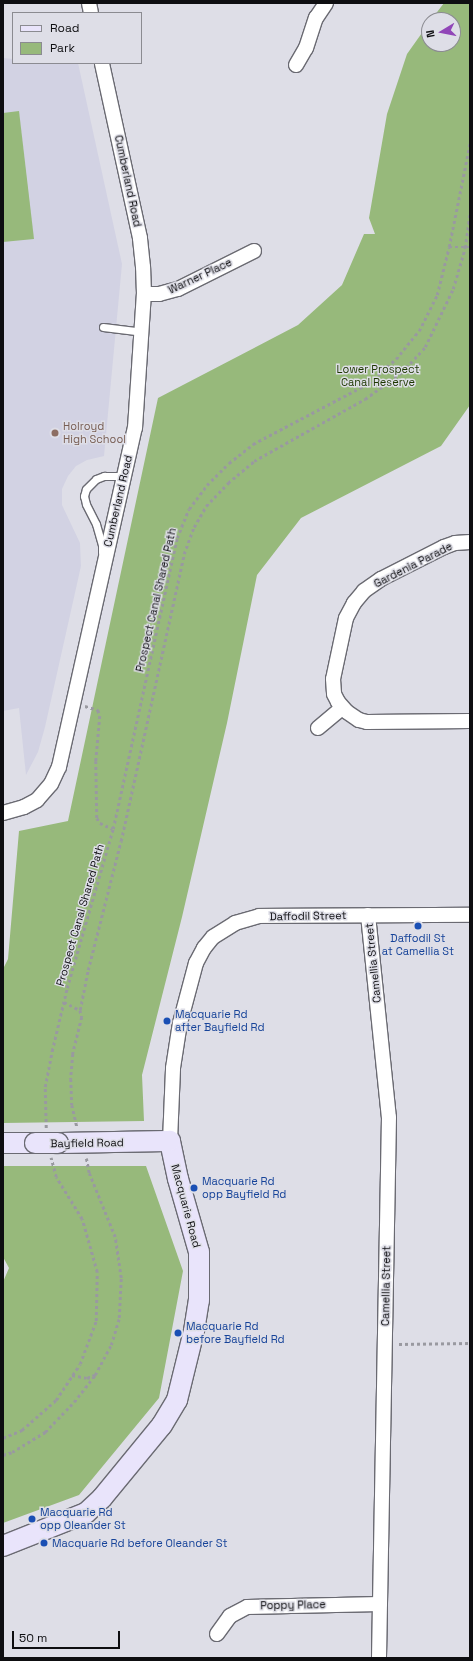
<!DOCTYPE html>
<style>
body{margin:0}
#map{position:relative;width:473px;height:1661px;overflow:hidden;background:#dedee7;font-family:"Space Grotesk",sans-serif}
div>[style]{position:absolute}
.built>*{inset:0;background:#d2d2e3}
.green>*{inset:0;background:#97b97b}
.path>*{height:2.5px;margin-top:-1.25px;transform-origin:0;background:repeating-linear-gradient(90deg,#9999a0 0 3px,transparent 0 6px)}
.roads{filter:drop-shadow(1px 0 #6a6a72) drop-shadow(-1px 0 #6a6a72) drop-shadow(0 1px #6a6a72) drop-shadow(0 -1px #6a6a72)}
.lane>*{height:7px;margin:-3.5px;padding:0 3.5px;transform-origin:3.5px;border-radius:3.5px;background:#fff}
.street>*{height:14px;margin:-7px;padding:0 7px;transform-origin:7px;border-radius:7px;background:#fff}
.secondary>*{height:20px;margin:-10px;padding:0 10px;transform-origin:10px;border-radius:10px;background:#e9e4fb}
.bridges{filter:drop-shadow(1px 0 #6a6a72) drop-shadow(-1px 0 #6a6a72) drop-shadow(0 1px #6a6a72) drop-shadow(0 -1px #6a6a72)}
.secondary-bridge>*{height:20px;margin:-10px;padding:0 10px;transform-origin:10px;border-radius:10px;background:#e9e4fb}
.dots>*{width:11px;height:11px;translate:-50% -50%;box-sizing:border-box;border:2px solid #dedee7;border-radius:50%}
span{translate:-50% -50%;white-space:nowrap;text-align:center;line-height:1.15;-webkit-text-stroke:3px #dedee7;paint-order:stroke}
.street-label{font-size:11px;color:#0e0e11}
.park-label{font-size:11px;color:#1d3700}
.education-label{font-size:11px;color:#785e54}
.left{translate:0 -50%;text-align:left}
.transit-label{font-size:11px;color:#164399}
.frame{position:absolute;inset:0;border:4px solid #0e0e11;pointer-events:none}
.legend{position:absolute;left:12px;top:12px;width:130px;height:52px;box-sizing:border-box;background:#dedee7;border:1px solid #8b8b91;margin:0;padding:5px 7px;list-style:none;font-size:12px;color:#0e0e11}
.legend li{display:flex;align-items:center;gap:8px;height:20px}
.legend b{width:20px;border:1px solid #8b8b91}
.north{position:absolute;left:421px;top:12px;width:40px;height:40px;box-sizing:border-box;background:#dedee7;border:1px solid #8b8b91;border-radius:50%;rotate:260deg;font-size:11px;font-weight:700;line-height:16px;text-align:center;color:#0e0e11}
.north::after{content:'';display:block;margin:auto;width:14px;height:18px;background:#9146b8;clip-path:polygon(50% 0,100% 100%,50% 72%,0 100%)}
.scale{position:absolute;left:12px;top:1631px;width:108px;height:18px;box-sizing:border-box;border:2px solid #0e0e11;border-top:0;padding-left:5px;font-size:12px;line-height:14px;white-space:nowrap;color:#0e0e11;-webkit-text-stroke:3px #dedee7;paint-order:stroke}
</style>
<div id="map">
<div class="built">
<i style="clip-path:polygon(3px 58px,13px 59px,13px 63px,78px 63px,122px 264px,104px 456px,87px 460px,76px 466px,68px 476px,62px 489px,62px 505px,80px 543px,81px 566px,45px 727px,38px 752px,26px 775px,19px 708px,3px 711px)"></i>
</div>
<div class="green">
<i style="clip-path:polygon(444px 3px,470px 3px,470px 405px,441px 446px,301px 518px,257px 575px,227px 723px,182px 917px,142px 1075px,144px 1121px,3px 1123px,3px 969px,8px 959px,19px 831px,68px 821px,158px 398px,298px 325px,342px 285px,364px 234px,375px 234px,369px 218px,387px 114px,407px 54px,429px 23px,429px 44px,453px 44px,453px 20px,431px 20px)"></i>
<i style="clip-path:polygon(19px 111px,34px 239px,3px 242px,3px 113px)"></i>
<i style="clip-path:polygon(3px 1166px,146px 1166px,183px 1271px,159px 1398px,79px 1495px,3px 1523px,3px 1282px,9px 1268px,3px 1257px)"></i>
</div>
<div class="path">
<i style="left:449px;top:247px;width:21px"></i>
<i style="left:85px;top:706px;width:14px;rotate:17deg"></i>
<i style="left:98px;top:710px;width:6px;rotate:72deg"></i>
<i style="left:100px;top:716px;width:45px;rotate:95.1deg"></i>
<i style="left:96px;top:761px;width:57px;rotate:89deg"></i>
<i style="left:97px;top:818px;width:6px;rotate:59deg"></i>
<i style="left:100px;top:823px;width:14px;rotate:25deg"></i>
<i style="left:64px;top:1002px;width:18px;rotate:27deg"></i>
<i style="left:80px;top:1010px;width:7px;rotate:74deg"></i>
<i style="left:82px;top:1017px;width:38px;rotate:104deg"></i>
<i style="left:73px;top:1054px;width:25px;rotate:95deg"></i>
<i style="left:71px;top:1079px;width:26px;rotate:88deg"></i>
<i style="left:72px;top:1105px;width:22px;rotate:77deg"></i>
<i style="left:80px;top:1010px;width:41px;rotate:-78.7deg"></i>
<i style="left:88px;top:970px;width:133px;rotate:-75.7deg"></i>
<i style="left:121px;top:841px;width:294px;rotate:-77.6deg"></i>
<i style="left:184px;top:554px;width:29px;rotate:-70deg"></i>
<i style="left:194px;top:527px;width:24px;rotate:-60deg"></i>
<i style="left:206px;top:506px;width:32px;rotate:-46deg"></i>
<i style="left:228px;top:483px;width:34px;rotate:-40deg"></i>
<i style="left:254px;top:461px;width:127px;rotate:-29.2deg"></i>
<i style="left:365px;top:399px;width:46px;rotate:-36.1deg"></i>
<i style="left:402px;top:372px;width:34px;rotate:-47deg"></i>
<i style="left:425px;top:347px;width:64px;rotate:-64.2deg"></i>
<i style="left:453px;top:289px;width:43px;rotate:-73.7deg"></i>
<i style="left:465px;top:248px;width:37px;rotate:-82deg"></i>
<i style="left:46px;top:1128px;width:41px;rotate:-91.4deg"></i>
<i style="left:45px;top:1087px;width:37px;rotate:-79deg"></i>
<i style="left:52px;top:1051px;width:65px;rotate:-76.6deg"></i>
<i style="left:67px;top:988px;width:166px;rotate:-73.9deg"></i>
<i style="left:113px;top:829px;width:298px;rotate:-77.6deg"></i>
<i style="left:177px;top:538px;width:31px;rotate:-68deg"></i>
<i style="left:189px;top:509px;width:30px;rotate:-53deg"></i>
<i style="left:207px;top:485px;width:31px;rotate:-45deg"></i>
<i style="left:229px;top:463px;width:31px;rotate:-38deg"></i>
<i style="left:253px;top:444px;width:131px;rotate:-27.7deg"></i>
<i style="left:369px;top:383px;width:36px;rotate:-42deg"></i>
<i style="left:396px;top:359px;width:36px;rotate:-51deg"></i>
<i style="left:419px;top:331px;width:40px;rotate:-63.4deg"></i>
<i style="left:437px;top:295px;width:49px;rotate:-76deg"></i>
<i style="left:449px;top:247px;width:106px;rotate:-78.6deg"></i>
<i style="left:399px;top:1344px;width:71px;rotate:-0.8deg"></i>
<i style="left:72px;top:1375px;width:15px;rotate:11deg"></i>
<i style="left:87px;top:1378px;width:9px;rotate:-21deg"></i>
<i style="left:95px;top:1375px;width:34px;rotate:-62deg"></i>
<i style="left:111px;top:1345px;width:28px;rotate:-73deg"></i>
<i style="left:119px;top:1318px;width:40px;rotate:-87.1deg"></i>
<i style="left:121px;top:1278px;width:41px;rotate:-98.3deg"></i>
<i style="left:115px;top:1237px;width:69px;rotate:-112.1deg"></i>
<i style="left:89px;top:1173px;width:15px;rotate:-101deg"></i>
<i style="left:3px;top:1438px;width:21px;rotate:-23deg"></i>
<i style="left:22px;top:1430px;width:45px;rotate:-41.4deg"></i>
<i style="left:56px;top:1400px;width:43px;rotate:-56.3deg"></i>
<i style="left:80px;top:1364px;width:46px;rotate:-69.6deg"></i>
<i style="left:96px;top:1321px;width:49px;rotate:-88.8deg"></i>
<i style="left:97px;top:1272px;width:55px;rotate:-105.8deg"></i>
<i style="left:82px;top:1219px;width:49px;rotate:-121.8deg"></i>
<i style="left:56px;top:1177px;width:20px;rotate:-105deg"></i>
<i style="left:3px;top:1455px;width:9px;rotate:-18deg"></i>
<i style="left:12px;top:1452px;width:39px;rotate:-31deg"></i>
<i style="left:45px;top:1432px;width:42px;rotate:-46deg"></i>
<i style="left:74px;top:1402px;width:34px;rotate:-52deg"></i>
</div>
<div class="roads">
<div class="lane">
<i style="left:103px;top:327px;width:39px;rotate:7deg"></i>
<i style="left:102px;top:552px;width:7px;rotate:-90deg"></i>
<i style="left:102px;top:545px;width:22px;rotate:-106deg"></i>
<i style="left:96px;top:524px;width:22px;rotate:-117deg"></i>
<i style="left:86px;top:504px;width:8px;rotate:-104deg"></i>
<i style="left:84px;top:496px;width:7px;rotate:-74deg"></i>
<i style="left:86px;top:489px;width:14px;rotate:-45deg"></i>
<i style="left:96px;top:479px;width:9px;rotate:-21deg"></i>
<i style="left:104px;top:476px;width:20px"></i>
</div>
<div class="street">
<i style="left:89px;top:3px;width:10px;rotate:79deg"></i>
<i style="left:296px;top:65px;width:20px;rotate:-60deg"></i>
<i style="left:306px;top:48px;width:32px;rotate:-72deg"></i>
<i style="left:316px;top:18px;width:18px;rotate:-56deg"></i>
<i style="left:144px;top:294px;width:15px"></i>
<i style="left:159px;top:294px;width:20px;rotate:-15deg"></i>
<i style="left:178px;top:289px;width:85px;rotate:-26.6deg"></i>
<i style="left:470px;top:542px;width:15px;rotate:176deg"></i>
<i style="left:455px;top:543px;width:12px;rotate:160deg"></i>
<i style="left:444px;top:547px;width:71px;rotate:153.1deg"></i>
<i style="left:381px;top:579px;width:21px;rotate:145deg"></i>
<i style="left:364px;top:591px;width:16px;rotate:130deg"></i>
<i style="left:354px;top:603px;width:17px;rotate:118deg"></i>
<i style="left:346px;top:618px;width:62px;rotate:102deg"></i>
<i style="left:333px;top:679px;width:15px;rotate:86deg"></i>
<i style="left:334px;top:694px;width:9px;rotate:63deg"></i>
<i style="left:338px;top:702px;width:13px;rotate:48deg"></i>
<i style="left:347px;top:712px;width:14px;rotate:34deg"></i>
<i style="left:359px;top:720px;width:8px;rotate:14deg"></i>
<i style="left:367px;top:722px;width:103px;rotate:-0.6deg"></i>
<i style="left:318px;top:728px;width:31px;rotate:-40deg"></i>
<i style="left:3px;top:813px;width:22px;rotate:-16deg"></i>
<i style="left:24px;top:807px;width:15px;rotate:-28deg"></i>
<i style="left:37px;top:800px;width:21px;rotate:-49deg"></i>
<i style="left:51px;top:784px;width:19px;rotate:-65deg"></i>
<i style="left:59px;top:767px;width:347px;rotate:-77.4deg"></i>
<i style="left:135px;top:428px;width:134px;rotate:-86.2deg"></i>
<i style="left:144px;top:294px;width:27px;rotate:-92deg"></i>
<i style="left:143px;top:267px;width:29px;rotate:-96deg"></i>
<i style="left:140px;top:238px;width:179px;rotate:-102.3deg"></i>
<i style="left:368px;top:915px;width:203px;rotate:84.1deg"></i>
<i style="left:389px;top:1117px;width:541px;rotate:91.06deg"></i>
<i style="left:170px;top:1141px;width:73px;rotate:-87.6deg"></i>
<i style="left:173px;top:1068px;width:46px;rotate:-81.2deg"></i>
<i style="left:180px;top:1023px;width:62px;rotate:-75.1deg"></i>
<i style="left:196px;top:963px;width:17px;rotate:-62deg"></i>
<i style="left:204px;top:948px;width:14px;rotate:-51deg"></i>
<i style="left:213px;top:937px;width:26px;rotate:-32deg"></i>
<i style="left:235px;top:923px;width:25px;rotate:-16deg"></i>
<i style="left:259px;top:916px;width:211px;rotate:-0.3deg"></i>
<i style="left:217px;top:1634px;width:22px;rotate:-54deg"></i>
<i style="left:230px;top:1616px;width:19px;rotate:-28deg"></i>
<i style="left:247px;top:1607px;width:133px;rotate:-1.3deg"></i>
</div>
<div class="secondary">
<i style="left:3px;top:1143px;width:32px"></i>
<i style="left:3px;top:1546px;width:89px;rotate:-21.7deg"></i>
<i style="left:86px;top:1513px;width:22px;rotate:-43deg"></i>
<i style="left:102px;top:1498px;width:94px;rotate:-50.6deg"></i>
<i style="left:162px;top:1425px;width:29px;rotate:-59deg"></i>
<i style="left:177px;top:1400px;width:71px;rotate:-76.2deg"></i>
<i style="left:194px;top:1331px;width:31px;rotate:-81deg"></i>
<i style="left:199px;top:1300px;width:48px;rotate:-90deg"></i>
<i style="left:199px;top:1252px;width:76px;rotate:-106deg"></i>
<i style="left:178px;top:1179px;width:39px;rotate:-102deg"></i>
<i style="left:170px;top:1141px;width:112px;rotate:179deg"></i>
</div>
</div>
<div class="bridges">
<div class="secondary-bridge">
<i style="left:35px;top:1143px;width:23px"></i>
</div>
</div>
<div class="dots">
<i style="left:55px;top:433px;background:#8d6e63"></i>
<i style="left:418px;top:926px;background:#1a4fb4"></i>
<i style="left:167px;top:1021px;background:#1a4fb4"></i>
<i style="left:194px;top:1188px;background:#1a4fb4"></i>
<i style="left:178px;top:1333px;background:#1a4fb4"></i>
<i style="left:32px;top:1519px;background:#1a4fb4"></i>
<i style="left:44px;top:1543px;background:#1a4fb4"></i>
</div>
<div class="street-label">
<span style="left:128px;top:181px;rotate:78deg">Cumberland Road</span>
<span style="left:200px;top:276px;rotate:-25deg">Warner Place</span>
<span style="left:118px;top:501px;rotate:-77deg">Cumberland Road</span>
<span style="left:413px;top:565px;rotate:-27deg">Gardenia Parade</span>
<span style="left:156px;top:600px;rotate:-77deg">Prospect Canal Shared Path</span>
<span style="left:80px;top:915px;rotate:-74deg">Prospect Canal Shared Path</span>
<span style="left:308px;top:916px;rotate:-1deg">Daffodil Street</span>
<span style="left:373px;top:963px;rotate:-96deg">Camellia Street</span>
<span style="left:87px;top:1143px;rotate:-1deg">Bayfield Road</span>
<span style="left:186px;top:1206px;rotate:75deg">Macquarie Road</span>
<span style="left:386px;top:1286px;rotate:-89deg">Camellia Street</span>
<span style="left:293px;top:1605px;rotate:-1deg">Poppy Place</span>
</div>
<div class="park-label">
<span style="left:378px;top:376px">Lower Prospect<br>Canal Reserve</span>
</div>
<div class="education-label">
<span class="left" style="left:63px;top:433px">Holroyd<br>High School</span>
</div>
<div class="transit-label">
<span style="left:418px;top:945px">Daffodil St<br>at Camellia St</span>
<span class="left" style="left:175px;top:1021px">Macquarie Rd<br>after Bayfield Rd</span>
<span class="left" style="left:202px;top:1188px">Macquarie Rd<br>opp Bayfield Rd</span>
<span class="left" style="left:186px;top:1333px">Macquarie Rd<br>before Bayfield Rd</span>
<span class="left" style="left:40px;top:1519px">Macquarie Rd<br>opp Oleander St</span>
<span class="left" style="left:52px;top:1543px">Macquarie Rd before Oleander St</span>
</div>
<div class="frame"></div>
<ul class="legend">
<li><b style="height:5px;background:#e9e4fb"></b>Road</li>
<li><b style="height:11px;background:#97b97b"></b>Park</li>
</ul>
<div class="north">N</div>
<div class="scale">50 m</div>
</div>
